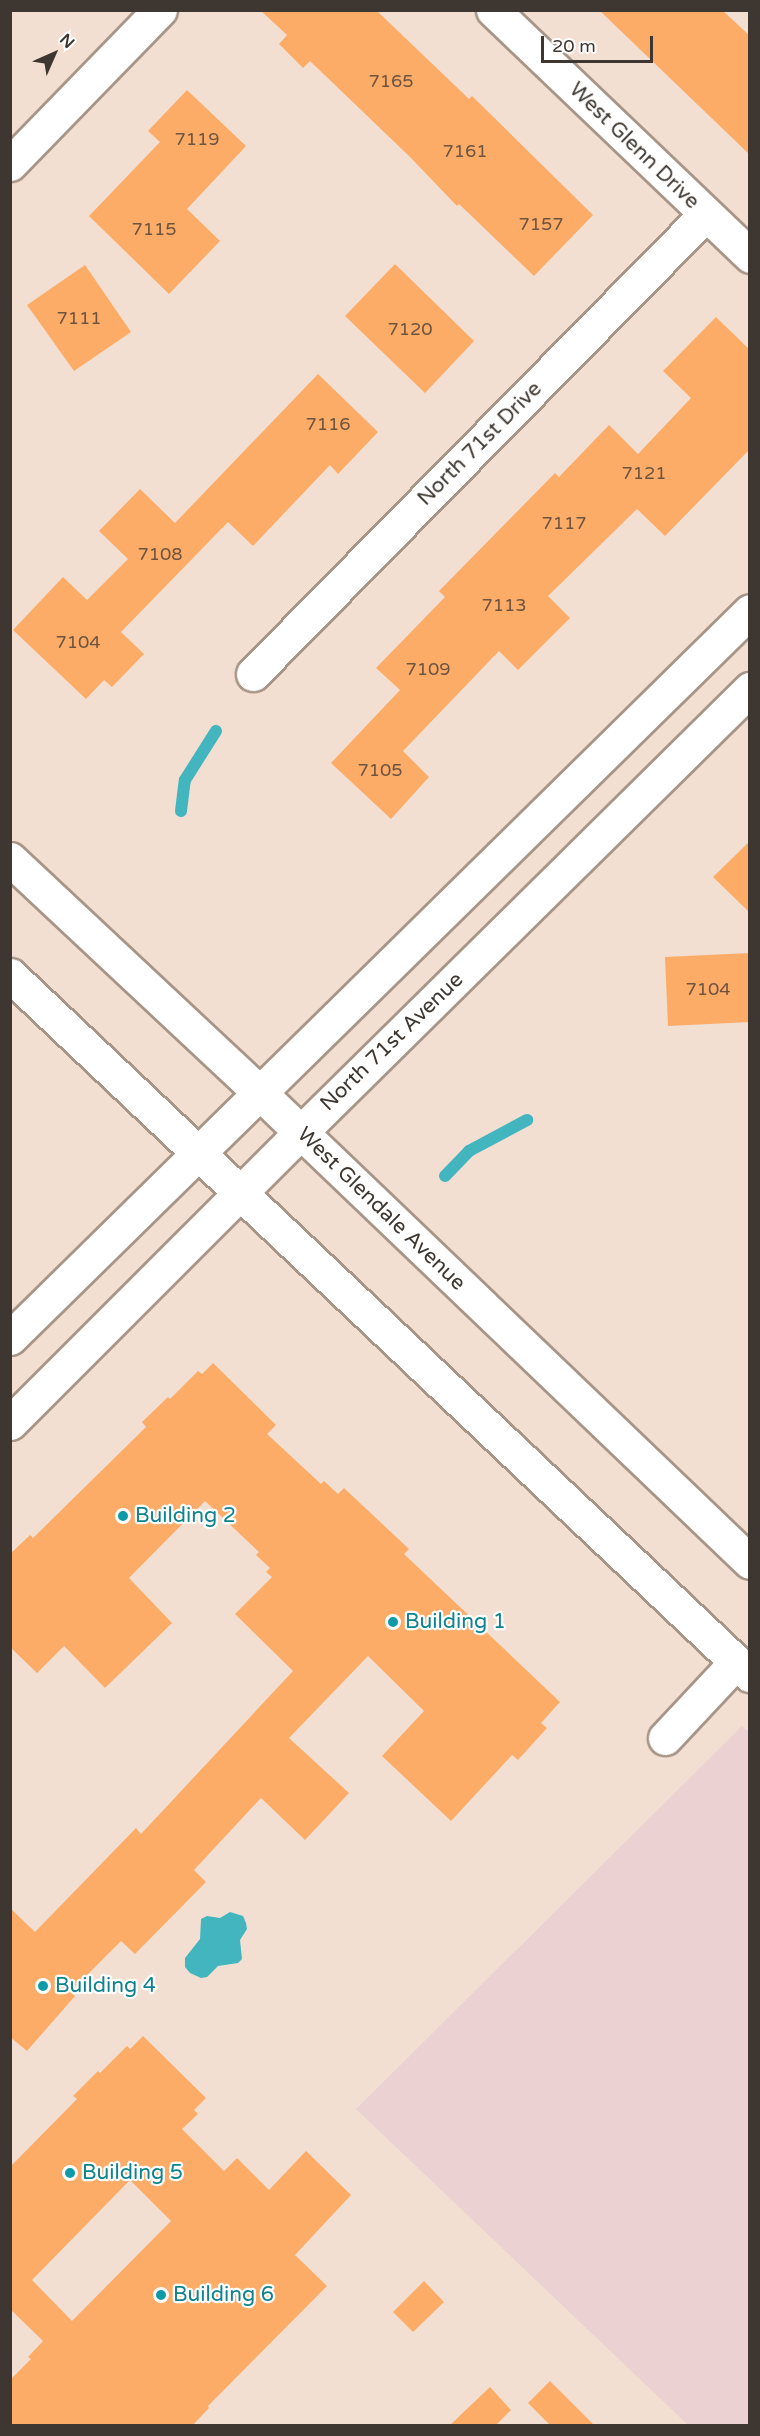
<!DOCTYPE html>
<style>
body{margin:0}
#map{position:relative;width:760px;height:2436px;overflow:hidden;background:#f2dfd1;font-family:"Varela Round",sans-serif}
div>[style]{position:absolute}
.commercial>*{inset:0;background:#ecd1d2}
.water>*{inset:0;background:#42b5bf}
.stream>*{height:12px;margin:-6px;padding:0 6px;transform-origin:6px;border-radius:6px;background:#42b5bf}
.building>*{inset:0;background:#fdac68}
.roads{filter:drop-shadow(2px 0 #a79588) drop-shadow(-2px 0 #a79588) drop-shadow(0 2px #a79588) drop-shadow(0 -2px #a79588)}
.minor>*{height:33px;margin:-16.5px;padding:0 16.5px;transform-origin:16.5px;border-radius:16.5px;background:#fff}
.major>*{height:33px;margin:-16.5px;padding:0 16.5px;transform-origin:16.5px;border-radius:16.5px;background:#fff}
.dots>*{width:16px;height:16px;translate:-50% -50%;box-sizing:border-box;border:3px solid #fff;border-radius:50%}
span{translate:-50% -50%;white-space:nowrap;text-align:center;line-height:1.15;-webkit-text-stroke:4.5px #fff;paint-order:stroke}
.number-label{font-size:18px;color:#6e543f}
.number-label span{-webkit-text-stroke-width:0}
.street-label{font-size:21px;color:#3e3731}
.culture-label{font-size:21px;color:#0d838f}
.left{translate:0 -50%;text-align:left}
.frame{position:absolute;inset:0;border:12px solid #3e3731;pointer-events:none}
.north{position:absolute;left:24px;top:24px;width:60px;height:60px;-webkit-text-stroke:4px #fff;paint-order:stroke;rotate:45deg;font-size:16px;font-weight:700;line-height:24px;text-align:center;color:#3e3731}
.north::after{content:'';display:block;margin:auto;width:21px;height:27px;background:#3e3731;clip-path:polygon(50% 0,100% 100%,50% 72%,0 100%)}
.scale{position:absolute;left:541px;top:36px;width:112px;height:27px;box-sizing:border-box;border:3px solid #3e3731;border-top:0;padding-left:8px;font-size:18px;line-height:21px;white-space:nowrap;color:#3e3731;-webkit-text-stroke:4px #fff;paint-order:stroke}
</style>
<div id="map">
<div class="commercial">
<i style="clip-path:polygon(742px 1726px,750px 1733px,749px 2425px,688px 2425px,356px 2109px)"></i>
</div>
<div class="water">
<i style="clip-path:polygon(230px 1912px,243px 1916px,246px 1923px,247px 1929px,240px 1940px,242px 1959px,238px 1963px,218px 1966px,207px 1977px,201px 1978px,190px 1973px,185px 1967px,185px 1958px,200px 1939px,201px 1919px,207px 1916px,220px 1918px)"></i>
</div>
<div class="stream">
<i style="left:181px;top:811px;width:31px;rotate:-83deg"></i>
<i style="left:185px;top:780px;width:58px;rotate:-57.7deg"></i>
<i style="left:445px;top:1176px;width:35px;rotate:-46deg"></i>
<i style="left:469px;top:1151px;width:66px;rotate:-28.1deg"></i>
</div>
<div class="building">
<i style="clip-path:polygon(260px 10px,376px 10px,469px 99px,472px 96px,593px 215px,534px 276px,459px 204px,457px 206px,410px 157px,310px 61px,303px 68px,279px 44px,287px 35px)"></i>
<i style="clip-path:polygon(599px 10px,722px 10px,750px 36px,750px 155px)"></i>
<i style="clip-path:polygon(187px 90px,246px 146px,187px 209px,220px 241px,169px 294px,89px 216px,160px 142px,148px 131px)"></i>
<i style="clip-path:polygon(395px 264px,474px 341px,425px 393px,345px 316px)"></i>
<i style="clip-path:polygon(85px 265px,131px 332px,74px 371px,27px 305px)"></i>
<i style="clip-path:polygon(716px 317px,750px 350px,750px 449px,665px 536px,637px 509px,548px 596px,570px 618px,518px 670px,499px 651px,403px 751px,429px 777px,391px 819px,331px 763px,400px 690px,376px 668px,445px 597px,439px 591px,555px 473px,559px 477px,609px 425px,638px 454px,691px 398px,663px 371px)"></i>
<i style="clip-path:polygon(318px 374px,378px 432px,338px 474px,330px 465px,253px 546px,228px 522px,121px 632px,144px 654px,112px 687px,104px 680px,86px 699px,13px 630px,63px 577px,87px 600px,128px 559px,99px 531px,140px 489px,175px 523px)"></i>
<i style="clip-path:polygon(750px 841px,750px 913px,713px 877px)"></i>
<i style="clip-path:polygon(750px 953px,750px 1022px,668px 1026px,665px 957px)"></i>
<i style="clip-path:polygon(213px 1363px,276px 1425px,267px 1434px,321px 1484px,324px 1481px,338px 1494px,344px 1488px,409px 1549px,404px 1554px,560px 1702px,541px 1723px,547px 1728px,518px 1760px,512px 1755px,451px 1821px,382px 1756px,424px 1711px,368px 1656px,289px 1738px,349px 1793px,305px 1840px,261px 1798px,194px 1870px,206px 1882px,135px 1954px,121px 1941px,70px 1992px,75px 1996px,27px 2051px,10px 2037px,10px 1908px,35px 1932px,136px 1828px,141px 1834px,293px 1671px,235px 1614px,272px 1577px,266px 1572px,270px 1568px,256px 1555px,259px 1552px,205px 1501px,129px 1578px,172px 1623px,105px 1688px,64px 1646px,37px 1673px,10px 1647px,10px 1554px,30px 1535px,33px 1538px,146px 1427px,142px 1422px,168px 1397px,170px 1399px,198px 1371px,202px 1374px)"></i>
<i style="clip-path:polygon(evenodd,143px 2036px,206px 2098px,194px 2110px,198px 2114px,182px 2129px,224px 2171px,237px 2158px,269px 2190px,306px 2151px,351px 2195px,295px 2255px,327px 2286px,208px 2406px,209px 2408px,192px 2426px,10px 2426px,10px 2380px,31px 2359px,28px 2357px,43px 2341px,10px 2309px,10px 2167px,77px 2099px,73px 2096px,98px 2071px,100px 2073px,127px 2046px,130px 2049px,143px 2036px,130px 2180px,171px 2221px,72px 2321px,32px 2280px,130px 2180px)"></i>
<i style="clip-path:polygon(424px 2281px,444px 2302px,413px 2332px,393px 2312px)"></i>
<i style="clip-path:polygon(550px 2381px,595px 2426px,551px 2426px,528px 2403px)"></i>
<i style="clip-path:polygon(490px 2387px,511px 2410px,495px 2426px,449px 2426px)"></i>
</div>
<div class="roads">
<div class="minor">
<i style="left:493px;top:10px;width:356px;rotate:43.7deg"></i>
<i style="left:10px;top:164px;width:215px;rotate:-45.8deg"></i>
<i style="left:253px;top:674px;width:646px;rotate:-45.44deg"></i>
<i style="left:10px;top:1338px;width:1037px;rotate:-44.49deg"></i>
<i style="left:10px;top:1423px;width:412px;rotate:-45deg"></i>
<i style="left:301px;top:1132px;width:631px;rotate:-44.61deg"></i>
<i style="left:665px;top:1738px;width:104px;rotate:-46.9deg"></i>
</div>
<div class="major">
<i style="left:10px;top:859px;width:342px;rotate:43.1deg"></i>
<i style="left:260px;top:1093px;width:678px;rotate:43.75deg"></i>
<i style="left:10px;top:975px;width:1019px;rotate:43.41deg"></i>
</div>
</div>
<div class="dots">
<i style="left:123px;top:1516px;background:#0f9aa8"></i>
<i style="left:393px;top:1622px;background:#0f9aa8"></i>
<i style="left:43px;top:1986px;background:#0f9aa8"></i>
<i style="left:70px;top:2173px;background:#0f9aa8"></i>
<i style="left:161px;top:2295px;background:#0f9aa8"></i>
</div>
<div class="number-label">
<span style="left:391px;top:81px">7165</span>
<span style="left:197px;top:139px">7119</span>
<span style="left:465px;top:151px">7161</span>
<span style="left:541px;top:224px">7157</span>
<span style="left:154px;top:229px">7115</span>
<span style="left:79px;top:318px">7111</span>
<span style="left:410px;top:329px">7120</span>
<span style="left:328px;top:424px">7116</span>
<span style="left:644px;top:473px">7121</span>
<span style="left:564px;top:523px">7117</span>
<span style="left:160px;top:554px">7108</span>
<span style="left:504px;top:605px">7113</span>
<span style="left:78px;top:642px">7104</span>
<span style="left:428px;top:669px">7109</span>
<span style="left:380px;top:770px">7105</span>
<span style="left:708px;top:989px">7104</span>
</div>
<div class="street-label">
<span style="left:634px;top:146px;rotate:44deg">West Glenn Drive</span>
<span style="left:480px;top:444px;rotate:-45deg">North 71st Drive</span>
<span style="left:392px;top:1042px;rotate:-44deg">North 71st Avenue</span>
<span style="left:381px;top:1209px;rotate:44deg">West Glendale Avenue</span>
</div>
<div class="culture-label">
<span class="left" style="left:135px;top:1516px">Building 2</span>
<span class="left" style="left:405px;top:1622px">Building 1</span>
<span class="left" style="left:55px;top:1986px">Building 4</span>
<span class="left" style="left:82px;top:2173px">Building 5</span>
<span class="left" style="left:173px;top:2295px">Building 6</span>
</div>
<div class="frame"></div>
<div class="north">N</div>
<div class="scale">20 m</div>
</div>
